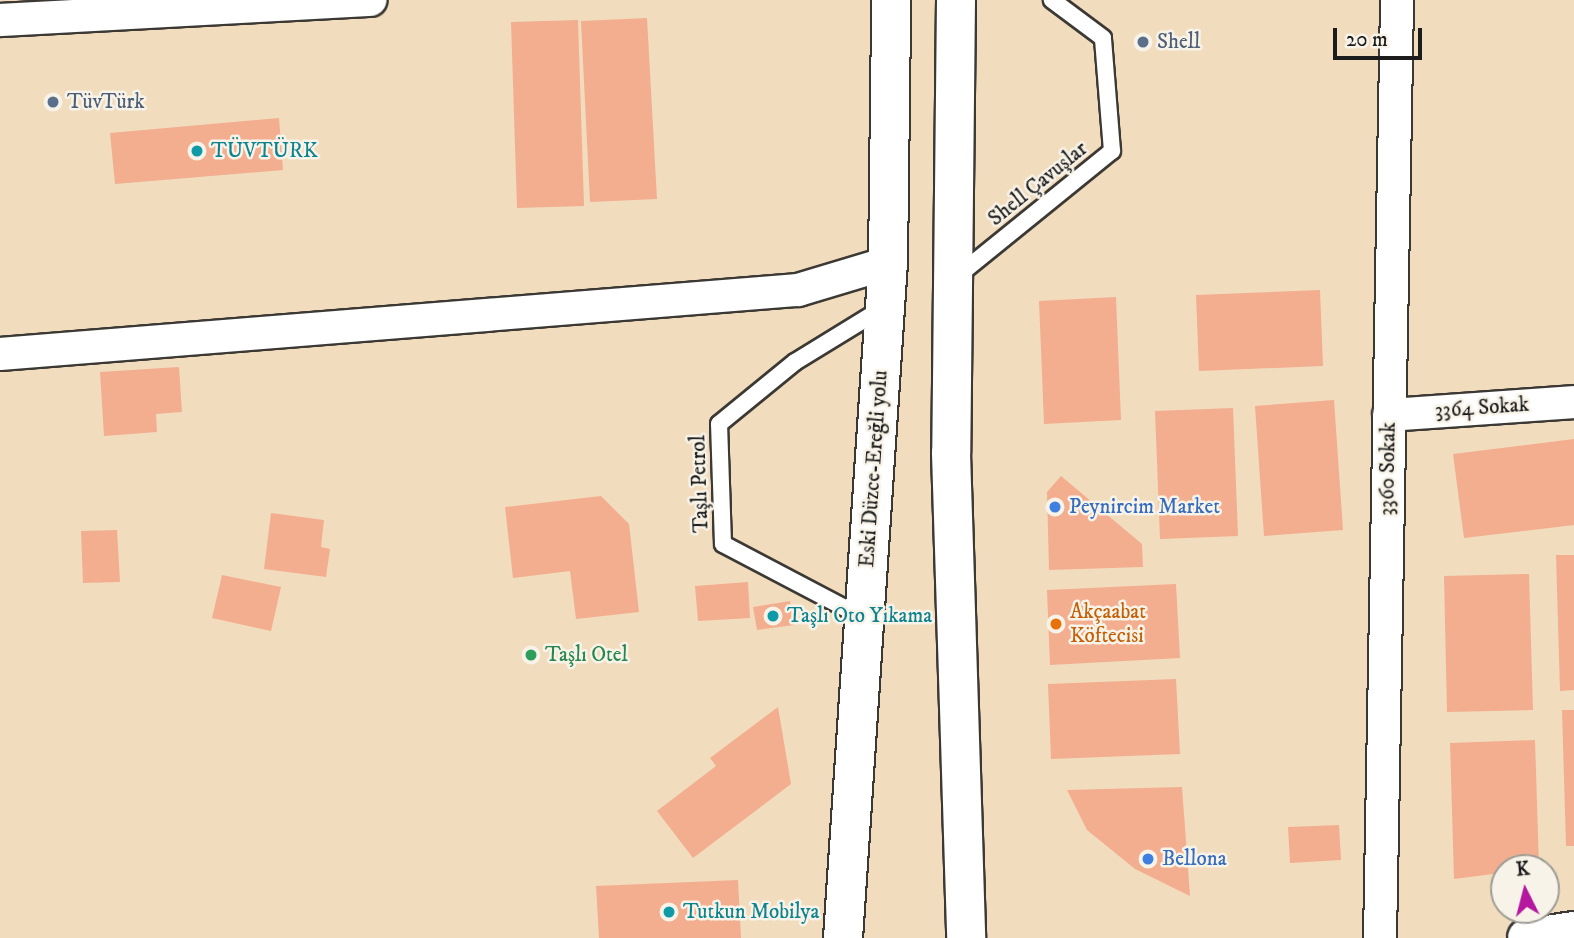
<!DOCTYPE html>
<meta charset="utf-8">
<style>
body{margin:0}
#map{position:relative;width:1574px;height:938px;overflow:hidden;background:#f2dcbe;font-family:"IM FELL DW Pica",serif}
div>[style]{position:absolute}
.building>*{inset:0;background:#f2ae8f}
.roads{filter:drop-shadow(2px 0 #3c3934) drop-shadow(-2px 0 #3c3934) drop-shadow(0 2px #3c3934) drop-shadow(0 -2px #3c3934)}
.service>*{height:16px;margin:-8px;padding:0 8px;transform-origin:8px;border-radius:8px;background:#fff}
.minor>*{height:32px;margin:-16px;padding:0 16px;transform-origin:16px;border-radius:16px;background:#fff}
.tertiary>*{height:38px;margin:-19px;padding:0 19px;transform-origin:19px;border-radius:19px;background:#fff}
.primary>*{height:38px;margin:-19px;padding:0 19px;transform-origin:19px;border-radius:19px;background:#fff}
.dots>*{width:19px;height:19px;translate:-50% -50%;box-sizing:border-box;border:4px solid #f7f3e8;border-radius:50%}
span{translate:-50% -50%;white-space:nowrap;text-align:center;line-height:1.15;-webkit-text-stroke:5px #f7f3e8;paint-order:stroke}
.service-label{font-size:21px;color:#4e5e75}
.left{translate:0 -50%;text-align:left}
.culture-label{font-size:21px;color:#0d838f}
.street-label{font-size:21px;color:#1c1c1c}
.shop-label{font-size:21px;color:#366cbe}
.food-label{font-size:21px;color:#c56008}
.leisure-label{font-size:21px;color:#27864d}
.north{position:absolute;left:1490px;top:854px;width:70px;height:70px;box-sizing:border-box;background:#f7f3e8;border:2px solid #9f9d96;border-radius:50%;rotate:354deg;font-size:19px;font-weight:700;line-height:28px;text-align:center;color:#1c1c1c}
.north::after{content:'';display:block;margin:auto;width:24px;height:32px;background:#b5179e;clip-path:polygon(50% 0,100% 100%,50% 72%,0 100%)}
.scale{position:absolute;left:1333px;top:28px;width:89px;height:32px;box-sizing:border-box;border:4px solid #1c1c1c;border-top:0;padding-left:9px;font-size:21px;line-height:24px;white-space:nowrap;color:#1c1c1c;-webkit-text-stroke:5px #f7f3e8;paint-order:stroke}
</style>
<div id="map">
<div class="building">
<i style="clip-path:polygon(647px 18px,657px 199px,590px 202px,581px 21px)"></i>
<i style="clip-path:polygon(578px 20px,584px 206px,517px 208px,511px 22px)"></i>
<i style="clip-path:polygon(279px 118px,283px 170px,115px 184px,110px 133px)"></i>
<i style="clip-path:polygon(1320px 290px,1323px 366px,1199px 371px,1196px 295px)"></i>
<i style="clip-path:polygon(1116px 297px,1121px 420px,1044px 424px,1039px 301px)"></i>
<i style="clip-path:polygon(179px 367px,182px 412px,156px 414px,157px 432px,104px 436px,100px 372px)"></i>
<i style="clip-path:polygon(1334px 400px,1343px 530px,1264px 536px,1255px 406px)"></i>
<i style="clip-path:polygon(1233px 408px,1238px 536px,1160px 539px,1155px 411px)"></i>
<i style="clip-path:polygon(1574px 439px,1574px 525px,1464px 538px,1453px 454px)"></i>
<i style="clip-path:polygon(1061px 476px,1142px 544px,1143px 567px,1049px 570px,1047px 492px)"></i>
<i style="clip-path:polygon(601px 496px,629px 524px,639px 612px,576px 619px,570px 571px,513px 578px,505px 507px)"></i>
<i style="clip-path:polygon(271px 513px,324px 520px,321px 547px,330px 549px,326px 577px,264px 569px)"></i>
<i style="clip-path:polygon(117px 530px,120px 582px,83px 583px,81px 531px)"></i>
<i style="clip-path:polygon(1556px 555px,1574px 555px,1574px 690px,1560px 691px)"></i>
<i style="clip-path:polygon(1529px 574px,1533px 710px,1447px 712px,1444px 576px)"></i>
<i style="clip-path:polygon(222px 575px,281px 587px,271px 631px,212px 618px)"></i>
<i style="clip-path:polygon(748px 582px,750px 618px,698px 621px,695px 586px)"></i>
<i style="clip-path:polygon(1176px 584px,1180px 658px,1050px 665px,1047px 590px)"></i>
<i style="clip-path:polygon(790px 601px,794px 625px,757px 630px,753px 607px)"></i>
<i style="clip-path:polygon(1176px 679px,1180px 754px,1051px 759px,1048px 684px)"></i>
<i style="clip-path:polygon(778px 707px,791px 784px,693px 858px,657px 811px,716px 766px,710px 758px)"></i>
<i style="clip-path:polygon(1562px 710px,1574px 710px,1574px 846px,1566px 846px)"></i>
<i style="clip-path:polygon(1535px 740px,1539px 868px,1454px 879px,1450px 743px)"></i>
<i style="clip-path:polygon(1182px 787px,1190px 896px,1135px 869px,1087px 830px,1067px 790px)"></i>
<i style="clip-path:polygon(1339px 825px,1341px 860px,1290px 863px,1288px 827px)"></i>
<i style="clip-path:polygon(738px 880px,741px 938px,599px 938px,596px 886px)"></i>
</div>
<div class="roads">
<div class="service">
<i style="left:955px;top:278px;width:202px;rotate:-39deg"></i>
<i style="left:1112px;top:151px;width:113px;rotate:-94.6deg"></i>
<i style="left:1103px;top:38px;width:64px;rotate:-143.3deg"></i>
<i style="left:864px;top:618px;width:159px;rotate:-152.3deg"></i>
<i style="left:723px;top:544px;width:120px;rotate:-91.9deg"></i>
<i style="left:719px;top:424px;width:98px;rotate:-39.2deg"></i>
<i style="left:795px;top:362px;width:103px;rotate:-31.5deg"></i>
</div>
<div class="minor">
<i style="left:0;top:20px;width:371px;rotate:-3.1deg"></i>
<i style="left:0;top:354px;width:801px;rotate:-4.59deg"></i>
<i style="left:798px;top:290px;width:94px;rotate:-16.7deg"></i>
<i style="left:1389px;top:415px;width:185px;rotate:-4deg"></i>
<i style="left:1380px;top:938px;width:938px;rotate:-88.96deg"></i>
</div>
<div class="tertiary">
<i style="left:1527px;top:938px;width:48px;rotate:-8.5deg"></i>
</div>
<div class="primary">
<i style="left:956px;top:0;width:453px;rotate:90.6deg"></i>
<i style="left:951px;top:453px;width:485px;rotate:88.2deg"></i>
<i style="left:843px;top:938px;width:676px;rotate:-86.19deg"></i>
<i style="left:888px;top:263px;width:263px;rotate:-89.3deg"></i>
</div>
</div>
<div class="dots">
<i style="left:1143px;top:42px;background:#5c6f8a"></i>
<i style="left:53px;top:102px;background:#5c6f8a"></i>
<i style="left:197px;top:151px;background:#0f9aa8"></i>
<i style="left:1055px;top:507px;background:#3f7fe0"></i>
<i style="left:773px;top:616px;background:#0f9aa8"></i>
<i style="left:1056px;top:624px;background:#e8710a"></i>
<i style="left:531px;top:655px;background:#2e9e5b"></i>
<i style="left:1148px;top:859px;background:#3f7fe0"></i>
<i style="left:669px;top:912px;background:#0f9aa8"></i>
</div>
<div class="service-label">
<span class="left" style="left:1157px;top:42px">Shell</span>
<span class="left" style="left:67px;top:102px">TüvTürk</span>
</div>
<div class="culture-label">
<span class="left" style="left:211px;top:151px">TÜVTÜRK</span>
<span class="left" style="left:787px;top:616px">Taşlı Oto Yıkama</span>
<span class="left" style="left:683px;top:912px">Tutkun Mobilya</span>
</div>
<div class="street-label">
<span style="left:1038px;top:184px;rotate:-39deg">Shell Çavuşlar</span>
<span style="left:1482px;top:408px;rotate:-4deg">3364 Sokak</span>
<span style="left:874px;top:469px;rotate:-86deg">Eski Düzce-Ereğli yolu</span>
<span style="left:1388px;top:469px;rotate:-89deg">3360 Sokak</span>
<span style="left:700px;top:484px;rotate:-92deg">Taşlı Petrol</span>
</div>
<div class="shop-label">
<span class="left" style="left:1069px;top:507px">Peynircim Market</span>
<span class="left" style="left:1162px;top:859px">Bellona</span>
</div>
<div class="food-label">
<span class="left" style="left:1070px;top:624px">Akçaabat<br>Köftecisi</span>
</div>
<div class="leisure-label">
<span class="left" style="left:545px;top:655px">Taşlı Otel</span>
</div>
<div class="north">K</div>
<div class="scale">20 m</div>
</div>
